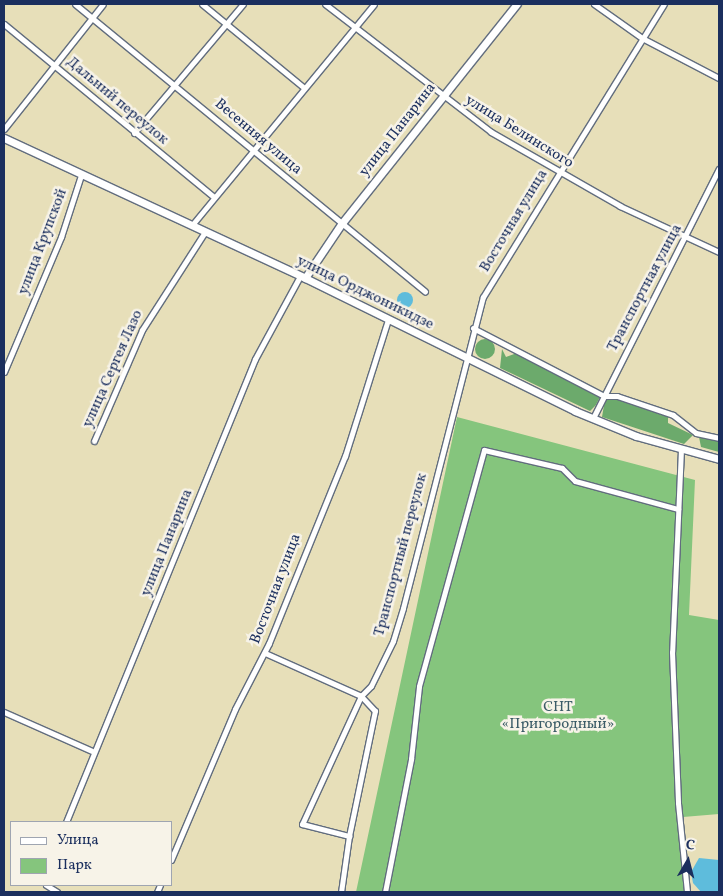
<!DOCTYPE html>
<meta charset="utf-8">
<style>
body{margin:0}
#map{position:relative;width:723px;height:896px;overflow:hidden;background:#e7dfb9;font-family:Vollkorn,serif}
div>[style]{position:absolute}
.green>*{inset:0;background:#85c57d}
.forest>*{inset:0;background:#6caa6c}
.round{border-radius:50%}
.water>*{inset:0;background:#5ebcdc}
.roads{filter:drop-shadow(1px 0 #626d7e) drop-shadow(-1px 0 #626d7e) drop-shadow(0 1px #626d7e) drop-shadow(0 -1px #626d7e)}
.street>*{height:5px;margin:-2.5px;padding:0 2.5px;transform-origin:2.5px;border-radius:2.5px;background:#fff}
.secondary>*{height:7px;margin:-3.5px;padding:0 3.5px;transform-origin:3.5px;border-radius:3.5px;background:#fff}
span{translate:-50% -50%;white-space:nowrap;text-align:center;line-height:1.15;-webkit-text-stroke:5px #f7f3e8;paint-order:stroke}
.street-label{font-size:15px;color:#1b2f5e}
.park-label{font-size:15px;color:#3b5c67}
.frame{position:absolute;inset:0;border:5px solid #1b2f5e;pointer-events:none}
.legend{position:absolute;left:10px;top:821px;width:162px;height:65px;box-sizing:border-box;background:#f7f3e8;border:1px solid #9fa5b1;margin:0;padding:6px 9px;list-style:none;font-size:15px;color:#1b2f5e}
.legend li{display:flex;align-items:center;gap:10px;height:25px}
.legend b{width:25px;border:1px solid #9fa5b1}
.north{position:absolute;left:663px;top:836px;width:50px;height:50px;-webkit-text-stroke:4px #f7f3e8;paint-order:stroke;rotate:8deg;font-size:14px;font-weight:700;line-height:20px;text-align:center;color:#1b2f5e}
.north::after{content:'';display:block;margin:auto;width:18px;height:22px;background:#1b2f5e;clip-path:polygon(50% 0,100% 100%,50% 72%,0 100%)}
</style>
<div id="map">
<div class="green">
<i style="clip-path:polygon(457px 417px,695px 480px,689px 615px,719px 620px,719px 814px,683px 817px,690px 892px,356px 892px)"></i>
</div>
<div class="forest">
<i class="round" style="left:475px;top:339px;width:20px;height:20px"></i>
<i style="clip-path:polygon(502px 349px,506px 357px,517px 353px,600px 397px,596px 405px,590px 411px,500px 368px)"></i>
<i style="clip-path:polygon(616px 398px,668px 416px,668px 423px,693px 435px,684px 444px,602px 417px,605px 399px)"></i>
<i style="clip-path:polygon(699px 437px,719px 441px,719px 452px,701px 447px)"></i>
</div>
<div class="water">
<i class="round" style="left:397px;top:292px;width:16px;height:16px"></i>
<i style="clip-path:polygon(699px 858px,719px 860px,719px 892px,701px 892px,693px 883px,691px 872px)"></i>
</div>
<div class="roads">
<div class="street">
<i style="left:75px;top:4px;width:453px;rotate:39.4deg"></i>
<i style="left:202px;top:4px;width:131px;rotate:39.4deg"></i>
<i style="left:325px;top:4px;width:210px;rotate:37.6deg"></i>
<i style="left:491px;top:132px;width:149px;rotate:29.8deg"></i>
<i style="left:620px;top:206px;width:109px;rotate:24.9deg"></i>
<i style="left:594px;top:4px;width:59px;rotate:35.3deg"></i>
<i style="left:642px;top:38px;width:87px;rotate:27.5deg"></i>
<i style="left:4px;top:24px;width:272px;rotate:39.5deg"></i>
<i style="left:4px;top:129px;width:159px;rotate:-51.6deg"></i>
<i style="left:134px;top:133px;width:169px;rotate:-49.8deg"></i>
<i style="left:192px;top:225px;width:286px;rotate:-50.5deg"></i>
<i style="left:473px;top:328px;width:148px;rotate:27.4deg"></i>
<i style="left:604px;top:396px;width:13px"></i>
<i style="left:617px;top:396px;width:59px;rotate:18.7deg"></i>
<i style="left:673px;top:415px;width:29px;rotate:38deg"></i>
<i style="left:696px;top:433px;width:24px;rotate:12deg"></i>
<i style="left:4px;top:372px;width:147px;rotate:-67.1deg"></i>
<i style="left:61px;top:237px;width:65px;rotate:-72.1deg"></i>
<i style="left:593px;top:418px;width:279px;rotate:-63.2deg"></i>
<i style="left:94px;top:441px;width:121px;rotate:-66.6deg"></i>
<i style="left:142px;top:330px;width:117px;rotate:-57.3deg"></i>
<i style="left:681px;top:449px;width:203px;rotate:92.5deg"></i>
<i style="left:672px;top:652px;width:151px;rotate:87.7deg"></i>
<i style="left:678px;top:803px;width:89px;rotate:84.2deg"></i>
<i style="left:265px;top:653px;width:105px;rotate:24.1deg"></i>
<i style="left:361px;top:696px;width:141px;rotate:114.7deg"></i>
<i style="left:302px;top:824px;width:49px;rotate:14.3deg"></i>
<i style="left:349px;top:836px;width:57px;rotate:98.1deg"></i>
<i style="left:4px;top:712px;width:96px;rotate:23.9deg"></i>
<i style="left:66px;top:822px;width:500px;rotate:-67.79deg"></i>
<i style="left:255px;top:359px;width:94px;rotate:-61.5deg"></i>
<i style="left:349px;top:836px;width:128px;rotate:-78.3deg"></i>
<i style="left:375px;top:711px;width:21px;rotate:-133deg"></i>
<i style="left:361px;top:696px;width:14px;rotate:-45deg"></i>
<i style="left:371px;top:686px;width:50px;rotate:-63.9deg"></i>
<i style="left:393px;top:641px;width:34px;rotate:-73deg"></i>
<i style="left:403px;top:608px;width:321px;rotate:-75.6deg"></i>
<i style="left:483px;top:297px;width:344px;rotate:-58.3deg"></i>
<i style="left:171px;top:860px;width:164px;rotate:-67deg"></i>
<i style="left:235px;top:709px;width:74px;rotate:-62.7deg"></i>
<i style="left:269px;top:643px;width:202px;rotate:-67.9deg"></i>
<i style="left:345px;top:456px;width:143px;rotate:-72.5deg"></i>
<i style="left:46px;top:885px;width:13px;rotate:32deg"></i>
<i style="left:157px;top:892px;width:8px;rotate:-67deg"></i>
<i style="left:385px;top:892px;width:136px;rotate:-78.9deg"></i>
<i style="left:411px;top:759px;width:73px;rotate:-83.7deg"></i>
<i style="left:419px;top:686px;width:245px;rotate:-74.6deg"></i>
<i style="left:484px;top:450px;width:80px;rotate:13deg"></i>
<i style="left:562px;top:468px;width:18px;rotate:45deg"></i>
<i style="left:575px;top:481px;width:107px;rotate:15.2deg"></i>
</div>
<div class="secondary">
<i style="left:4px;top:138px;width:332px;rotate:24.9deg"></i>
<i style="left:305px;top:278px;width:301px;rotate:26.2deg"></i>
<i style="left:575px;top:411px;width:66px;rotate:22.3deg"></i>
<i style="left:636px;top:436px;width:86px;rotate:15.5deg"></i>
<i style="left:305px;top:278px;width:66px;rotate:-56.1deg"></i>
<i style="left:342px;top:223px;width:280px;rotate:-51.4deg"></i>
</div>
</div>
<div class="street-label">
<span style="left:117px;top:101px;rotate:40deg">Дальний переулок</span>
<span style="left:398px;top:130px;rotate:-52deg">улица Панарина</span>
<span style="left:519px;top:132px;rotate:32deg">улица Белинского</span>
<span style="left:258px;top:137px;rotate:40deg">Весенняя улица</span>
<span style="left:514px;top:221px;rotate:-59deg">Восточная улица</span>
<span style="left:43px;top:242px;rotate:-69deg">улица Крупской</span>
<span style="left:645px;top:288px;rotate:-62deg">Транспортная улица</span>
<span style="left:365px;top:293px;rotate:26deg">улица Орджоникидзе</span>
<span style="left:113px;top:369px;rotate:-66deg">улица Сергея Лазо</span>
<span style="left:167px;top:543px;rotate:-68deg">улица Панарина</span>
<span style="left:401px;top:555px;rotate:-75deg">Транспортный переулок</span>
<span style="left:276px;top:589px;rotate:-69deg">Восточная улица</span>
</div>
<div class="park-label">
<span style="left:558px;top:716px">СНТ<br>«Пригородный»</span>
</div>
<div class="frame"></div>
<ul class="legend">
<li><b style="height:6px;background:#fff"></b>Улица</li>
<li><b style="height:14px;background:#85c57d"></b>Парк</li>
</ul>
<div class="north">С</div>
</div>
